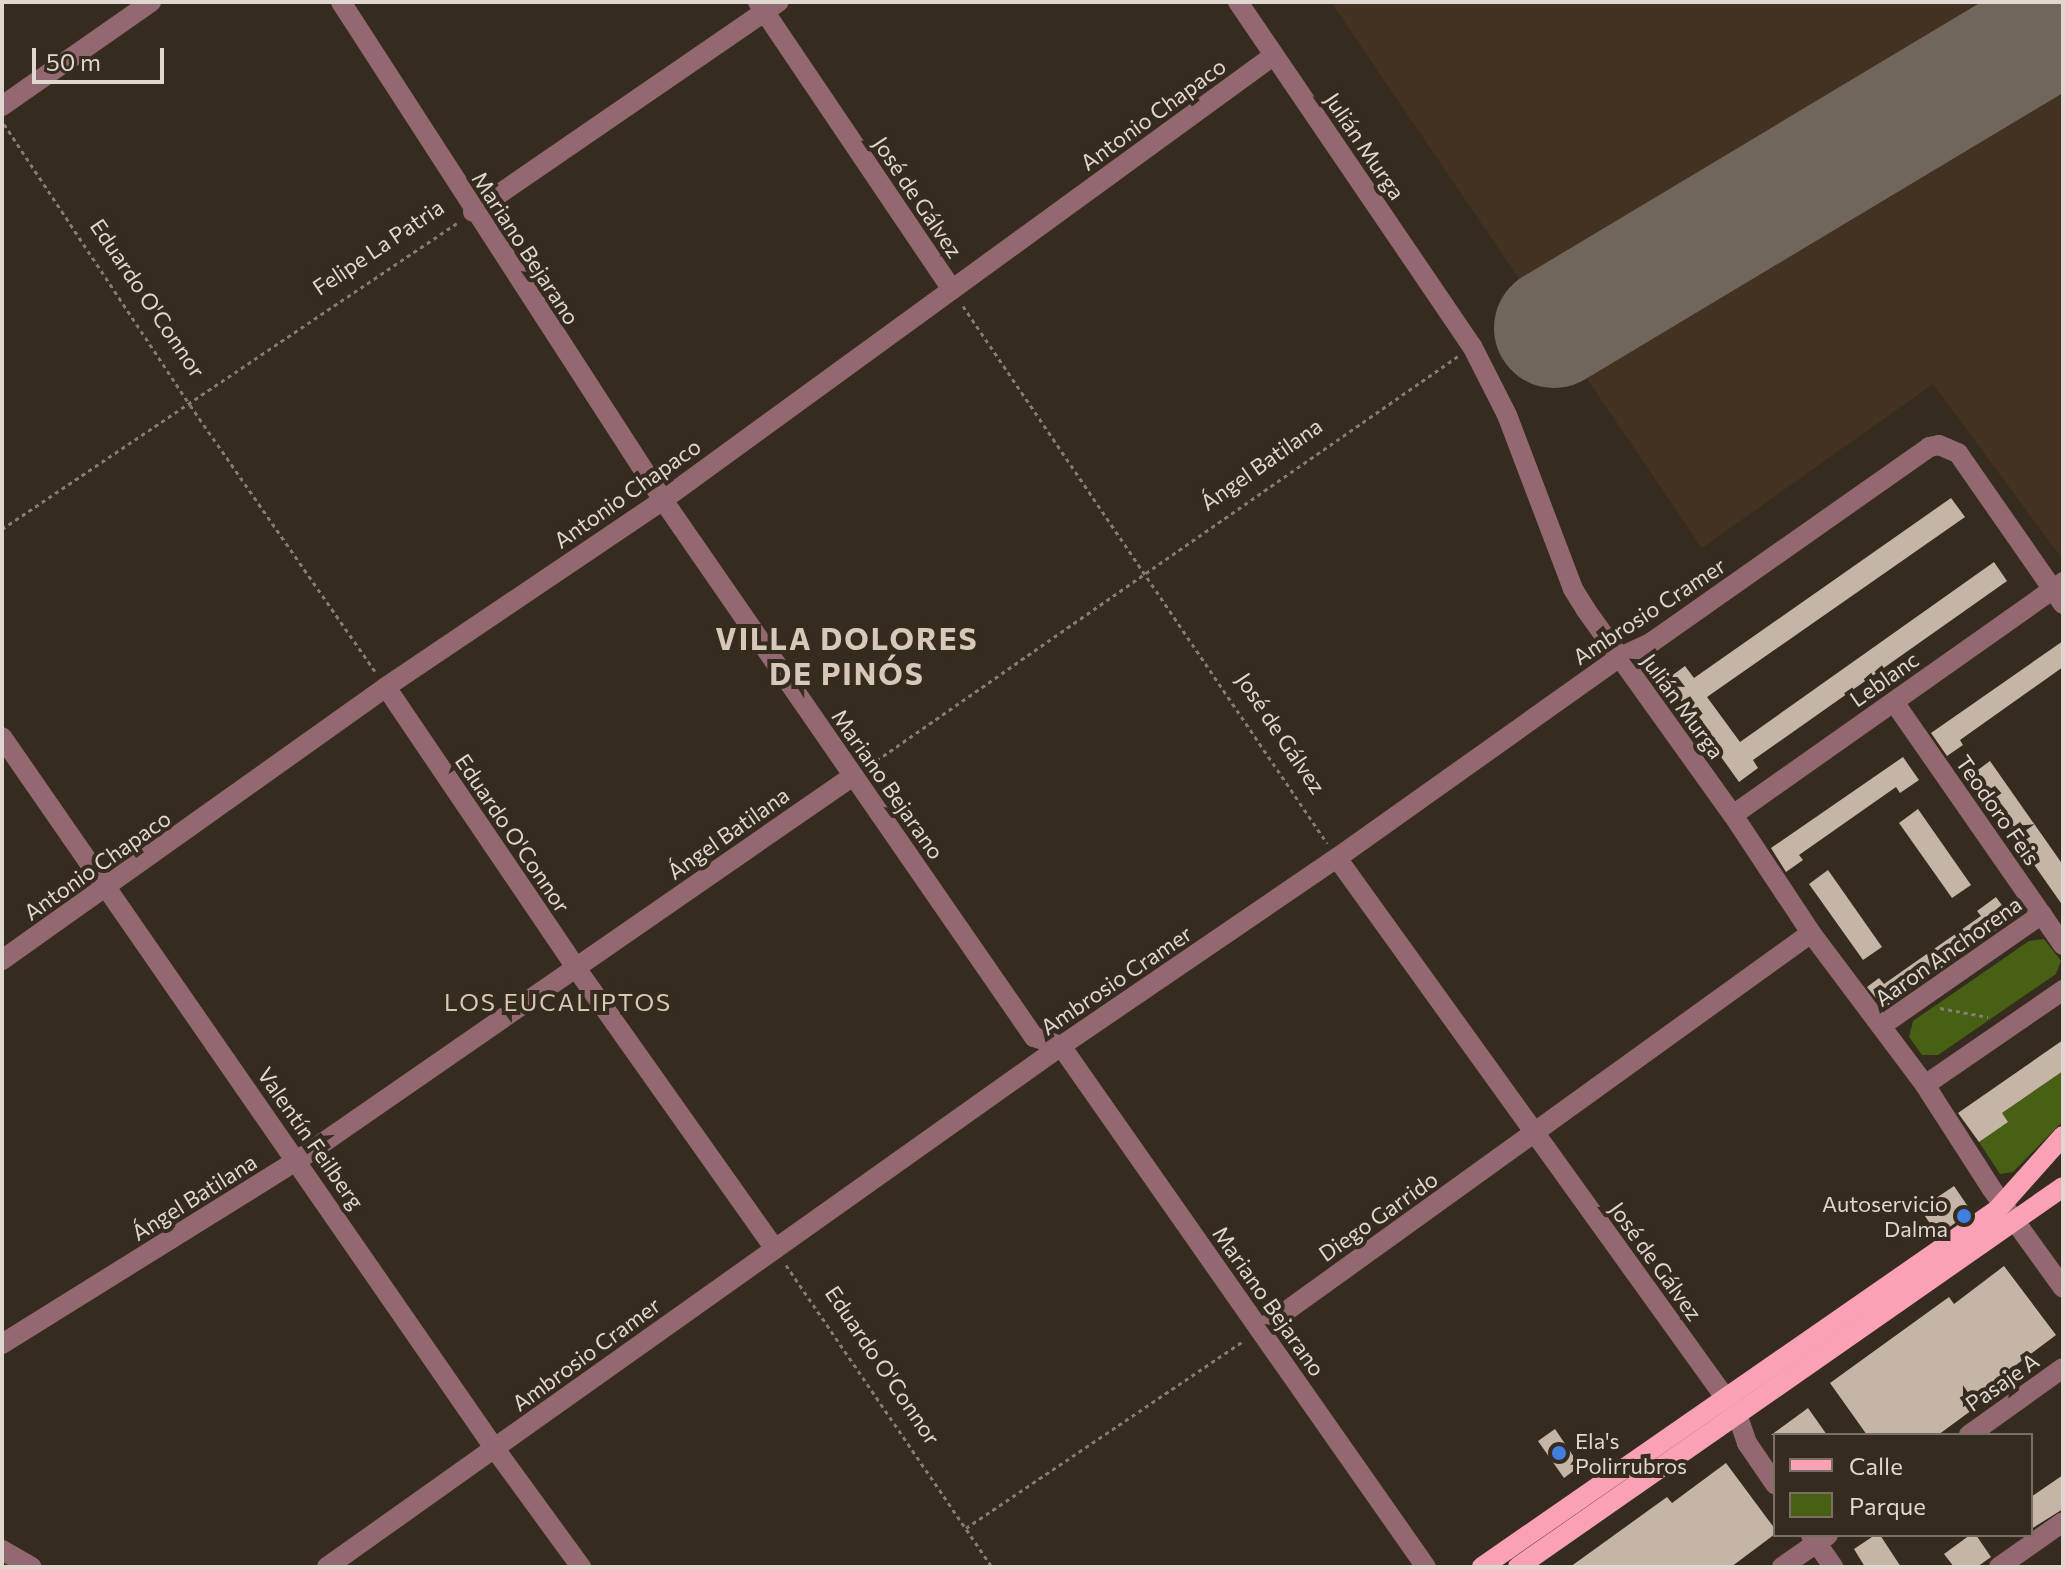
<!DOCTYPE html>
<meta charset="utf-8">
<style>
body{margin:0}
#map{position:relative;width:2065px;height:1569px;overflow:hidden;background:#362b1f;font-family:Commissioner,sans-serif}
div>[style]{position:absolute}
.built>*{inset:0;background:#433222}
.green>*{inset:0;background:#486013}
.runway>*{height:120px;margin:-60px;padding:0 60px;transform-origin:60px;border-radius:60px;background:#70665c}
.building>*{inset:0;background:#c4b5a7}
.path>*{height:3px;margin-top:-1.5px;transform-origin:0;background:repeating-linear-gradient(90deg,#857c72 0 4px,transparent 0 8px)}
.minor>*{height:20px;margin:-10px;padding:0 10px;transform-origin:10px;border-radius:10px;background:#936871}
.major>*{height:20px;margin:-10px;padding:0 10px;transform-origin:10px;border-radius:10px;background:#faa1b5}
.dots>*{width:22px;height:22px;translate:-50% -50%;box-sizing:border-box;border:4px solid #362b1f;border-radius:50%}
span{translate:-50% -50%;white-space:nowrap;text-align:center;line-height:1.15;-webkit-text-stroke:8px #362b1f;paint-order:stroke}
.street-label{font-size:22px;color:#dfd7d0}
.poi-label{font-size:22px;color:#dfd7d0}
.right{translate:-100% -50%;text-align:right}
.left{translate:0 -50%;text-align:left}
.neighbourhood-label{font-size:24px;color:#d7c8ba;letter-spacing:2px}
.district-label{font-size:30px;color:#d7c8ba;font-weight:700;letter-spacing:2px}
.frame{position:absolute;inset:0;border:4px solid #dfd7d0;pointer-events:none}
.legend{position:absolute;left:1773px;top:1433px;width:260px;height:104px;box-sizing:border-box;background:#362b1f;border:2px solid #7a7066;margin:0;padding:10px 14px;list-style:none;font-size:24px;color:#dfd7d0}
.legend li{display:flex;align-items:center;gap:16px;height:40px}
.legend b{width:40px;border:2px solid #7a7066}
.scale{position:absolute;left:32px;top:48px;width:132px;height:36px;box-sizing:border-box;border:4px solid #dfd7d0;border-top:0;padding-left:10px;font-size:24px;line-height:28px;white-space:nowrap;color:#dfd7d0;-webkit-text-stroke:6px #362b1f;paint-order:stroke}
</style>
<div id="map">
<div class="built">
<i style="clip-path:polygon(1331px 2px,2063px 2px,2063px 560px,1933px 384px,1702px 548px)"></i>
</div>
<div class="green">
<i style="clip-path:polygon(2044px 939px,2061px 961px,2056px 974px,1938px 1055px,1922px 1055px,1909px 1037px,1913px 1021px,2029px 941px)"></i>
<i style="clip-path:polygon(2063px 1071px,2063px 1121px,2013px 1172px,2000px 1174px,1979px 1142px,2007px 1122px,2002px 1113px)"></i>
</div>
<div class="runway">
<i style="left:1554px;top:328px;width:593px;rotate:-30.93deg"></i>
</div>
<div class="building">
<i style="clip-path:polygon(1951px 498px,1965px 517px,1707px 697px,1740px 742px,1994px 562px,2007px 581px,1753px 760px,1758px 768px,1739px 782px,1666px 680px,1685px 666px,1694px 678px)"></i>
<i style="clip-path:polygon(2063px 641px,2063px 667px,1960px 740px,1963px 745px,1947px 756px,1931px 733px)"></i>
<i style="clip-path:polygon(1903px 757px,1919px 780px,1900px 793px,1896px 787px,1799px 855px,1803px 860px,1786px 872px,1771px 848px)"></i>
<i style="clip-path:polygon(1990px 761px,2063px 865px,2063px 906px,1971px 775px)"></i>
<i style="clip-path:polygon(1918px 809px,1971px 885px,1952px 898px,1899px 823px)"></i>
<i style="clip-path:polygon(1828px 870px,1882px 947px,1863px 960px,1809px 884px)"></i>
<i style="clip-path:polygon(1996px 897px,2012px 919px,1884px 1008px,1867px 987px,1879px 978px,1884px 984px,1981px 916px,1977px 911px)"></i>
<i style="clip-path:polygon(2063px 1040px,2063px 1071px,2002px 1113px,2008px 1122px,1979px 1142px,1958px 1113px)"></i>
<i style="clip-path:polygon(1954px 1186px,1969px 1208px,1968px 1214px,1938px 1235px,1920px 1209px)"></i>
<i style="clip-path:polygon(2004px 1266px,2056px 1335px,2004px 1374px,2010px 1382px,1938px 1435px,1867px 1435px,1830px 1383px,1949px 1297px,1954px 1304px)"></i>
<i style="clip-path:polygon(1808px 1408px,1827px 1435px,1771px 1435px)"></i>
<i style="clip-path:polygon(1555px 1429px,1580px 1466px,1564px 1478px,1538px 1441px)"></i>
<i style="clip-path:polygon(1726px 1463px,1775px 1529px,1775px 1534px,1731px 1567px,1570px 1567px,1667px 1497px,1672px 1503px)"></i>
<i style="clip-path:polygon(2063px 1475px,2063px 1509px,2031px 1529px,2031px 1497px)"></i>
<i style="clip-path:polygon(1875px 1535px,1880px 1535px,1901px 1567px,1865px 1567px,1854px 1549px)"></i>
<i style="clip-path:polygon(1970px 1535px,1976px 1535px,1991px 1557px,1977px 1567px,1954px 1567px,1944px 1554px)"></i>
</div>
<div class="path">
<i style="left:4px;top:124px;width:337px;rotate:56.5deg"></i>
<i style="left:190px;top:405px;width:324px;rotate:55.2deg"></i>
<i style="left:963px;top:306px;width:649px;rotate:55.87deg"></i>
<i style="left:2px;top:529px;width:548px;rotate:-33.92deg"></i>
<i style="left:870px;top:765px;width:716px;rotate:-34.82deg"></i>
<i style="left:1940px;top:1008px;width:49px;rotate:10.6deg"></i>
<i style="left:786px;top:1265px;width:366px;rotate:55.7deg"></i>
<i style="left:966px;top:1528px;width:334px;rotate:-34deg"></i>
</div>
<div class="minor">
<i style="left:341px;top:2px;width:593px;rotate:57.11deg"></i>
<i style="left:663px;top:500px;width:653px;rotate:55.36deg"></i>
<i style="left:1034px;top:1037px;width:28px;rotate:18deg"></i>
<i style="left:1061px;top:1046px;width:636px;rotate:54.99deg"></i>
<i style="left:758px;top:2px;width:347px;rotate:56deg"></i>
<i style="left:1238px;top:2px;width:416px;rotate:55.8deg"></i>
<i style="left:1472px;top:346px;width:77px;rotate:63.1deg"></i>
<i style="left:1507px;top:415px;width:186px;rotate:69.2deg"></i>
<i style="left:1573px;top:589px;width:25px;rotate:58deg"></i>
<i style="left:1586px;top:610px;width:252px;rotate:54.4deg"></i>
<i style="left:1733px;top:815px;width:141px;rotate:56.5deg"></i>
<i style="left:1811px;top:933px;width:190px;rotate:53.1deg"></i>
<i style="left:1925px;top:1085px;width:122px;rotate:57.3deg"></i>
<i style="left:1991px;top:1188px;width:123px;rotate:54.2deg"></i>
<i style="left:2px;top:106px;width:182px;rotate:-34.9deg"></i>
<i style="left:473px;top:212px;width:371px;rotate:-34.5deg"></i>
<i style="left:386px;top:687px;width:339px;rotate:55.9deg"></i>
<i style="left:576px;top:968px;width:344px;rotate:54.7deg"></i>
<i style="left:1894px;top:702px;width:296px;rotate:55.2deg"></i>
<i style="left:2px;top:737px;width:866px;rotate:55.3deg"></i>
<i style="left:495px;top:1449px;width:146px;rotate:53.9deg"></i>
<i style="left:1733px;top:815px;width:404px;rotate:-35.2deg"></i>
<i style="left:1337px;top:858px;width:685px;rotate:54.27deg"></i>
<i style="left:1737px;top:1414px;width:31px;rotate:71deg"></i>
<i style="left:1747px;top:1443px;width:50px;rotate:55.7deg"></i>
<i style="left:2px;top:960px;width:471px;rotate:-35.4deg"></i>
<i style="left:386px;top:687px;width:334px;rotate:-34deg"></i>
<i style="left:663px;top:500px;width:754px;rotate:-36.05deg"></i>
<i style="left:1881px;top:1026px;width:196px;rotate:-34.8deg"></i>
<i style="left:1925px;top:1085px;width:168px;rotate:-34.5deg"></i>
<i style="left:1260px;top:1330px;width:679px;rotate:-35.77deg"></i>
<i style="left:2px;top:1344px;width:349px;rotate:-31.9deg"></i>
<i style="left:298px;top:1160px;width:675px;rotate:-34.68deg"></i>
<i style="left:1969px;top:1435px;width:115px;rotate:-35.5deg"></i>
<i style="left:1811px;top:1535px;width:39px;rotate:55deg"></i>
<i style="left:2px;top:1550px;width:34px;rotate:30deg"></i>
<i style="left:327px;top:1567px;width:900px;rotate:-35.37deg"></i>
<i style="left:1061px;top:1046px;width:334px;rotate:-34.3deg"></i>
<i style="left:1337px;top:858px;width:345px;rotate:-35.4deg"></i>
<i style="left:1618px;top:658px;width:38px;rotate:-25deg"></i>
<i style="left:1652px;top:642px;width:339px;rotate:-35.1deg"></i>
<i style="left:1929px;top:447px;width:10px;rotate:-11deg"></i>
<i style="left:1939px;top:445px;width:21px;rotate:23deg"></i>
<i style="left:1958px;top:453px;width:184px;rotate:55.2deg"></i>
<i style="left:1782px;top:1567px;width:56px;rotate:-34.8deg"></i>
<i style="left:1999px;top:1567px;width:78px;rotate:-35.1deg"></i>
</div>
<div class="major">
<i style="left:1482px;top:1567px;width:627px;rotate:-34.73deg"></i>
<i style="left:1997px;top:1210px;width:99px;rotate:-48.3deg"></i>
<i style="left:1518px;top:1567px;width:664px;rotate:-34.89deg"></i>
</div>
<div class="dots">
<i style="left:1964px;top:1216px;background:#3f7fe0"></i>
<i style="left:1559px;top:1453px;background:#3f7fe0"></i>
</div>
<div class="street-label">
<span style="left:1153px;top:114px;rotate:-36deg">Antonio Chapaco</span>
<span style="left:1365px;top:146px;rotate:56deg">Julián Murga</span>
<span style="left:918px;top:197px;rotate:56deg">José de Gálvez</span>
<span style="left:378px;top:247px;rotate:-34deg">Felipe La Patria</span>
<span style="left:526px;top:248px;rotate:57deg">Mariano Bejarano</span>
<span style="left:148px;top:298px;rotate:56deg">Eduardo O'Connor</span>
<span style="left:1261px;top:464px;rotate:-35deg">Ángel Batilana</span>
<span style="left:627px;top:493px;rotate:-35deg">Antonio Chapaco</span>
<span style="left:1649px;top:611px;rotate:-33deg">Ambrosio Cramer</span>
<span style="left:1884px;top:679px;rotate:-35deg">Leblanc</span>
<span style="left:1683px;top:706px;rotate:54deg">Julián Murga</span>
<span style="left:1281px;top:733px;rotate:56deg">José de Gálvez</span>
<span style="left:888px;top:784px;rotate:55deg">Mariano Bejarano</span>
<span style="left:1998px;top:810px;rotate:55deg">Teodoro Feis</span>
<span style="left:513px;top:833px;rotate:56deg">Eduardo O'Connor</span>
<span style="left:728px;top:833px;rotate:-35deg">Ángel Batilana</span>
<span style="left:97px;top:865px;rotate:-35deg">Antonio Chapaco</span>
<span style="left:1948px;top:951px;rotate:-35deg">Aaron Anchorena</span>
<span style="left:1116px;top:980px;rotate:-34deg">Ambrosio Cramer</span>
<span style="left:311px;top:1138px;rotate:55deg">Valentín Feilberg</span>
<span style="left:194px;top:1197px;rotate:-32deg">Ángel Batilana</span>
<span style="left:1378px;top:1216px;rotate:-35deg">Diego Garrido</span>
<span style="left:1656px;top:1261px;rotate:54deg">José de Gálvez</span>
<span style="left:1269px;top:1301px;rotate:55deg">Mariano Bejarano</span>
<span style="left:586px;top:1354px;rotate:-36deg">Ambrosio Cramer</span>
<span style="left:883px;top:1365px;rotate:56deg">Eduardo O'Connor</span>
<span style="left:2002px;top:1382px;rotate:-35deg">Pasaje A</span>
</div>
<div class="poi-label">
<span class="right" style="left:1948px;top:1216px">Autoservicio<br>Dalma</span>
<span class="left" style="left:1575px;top:1453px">Ela's<br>Polirrubros</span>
</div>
<div class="neighbourhood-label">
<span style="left:558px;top:1002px">LOS EUCALIPTOS</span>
</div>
<div class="district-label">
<span style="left:847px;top:655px">VILLA DOLORES<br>DE PINÓS</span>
</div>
<div class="frame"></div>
<ul class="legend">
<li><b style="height:10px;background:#faa1b5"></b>Calle</li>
<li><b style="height:22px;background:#486013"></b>Parque</li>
</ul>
<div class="scale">50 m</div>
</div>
